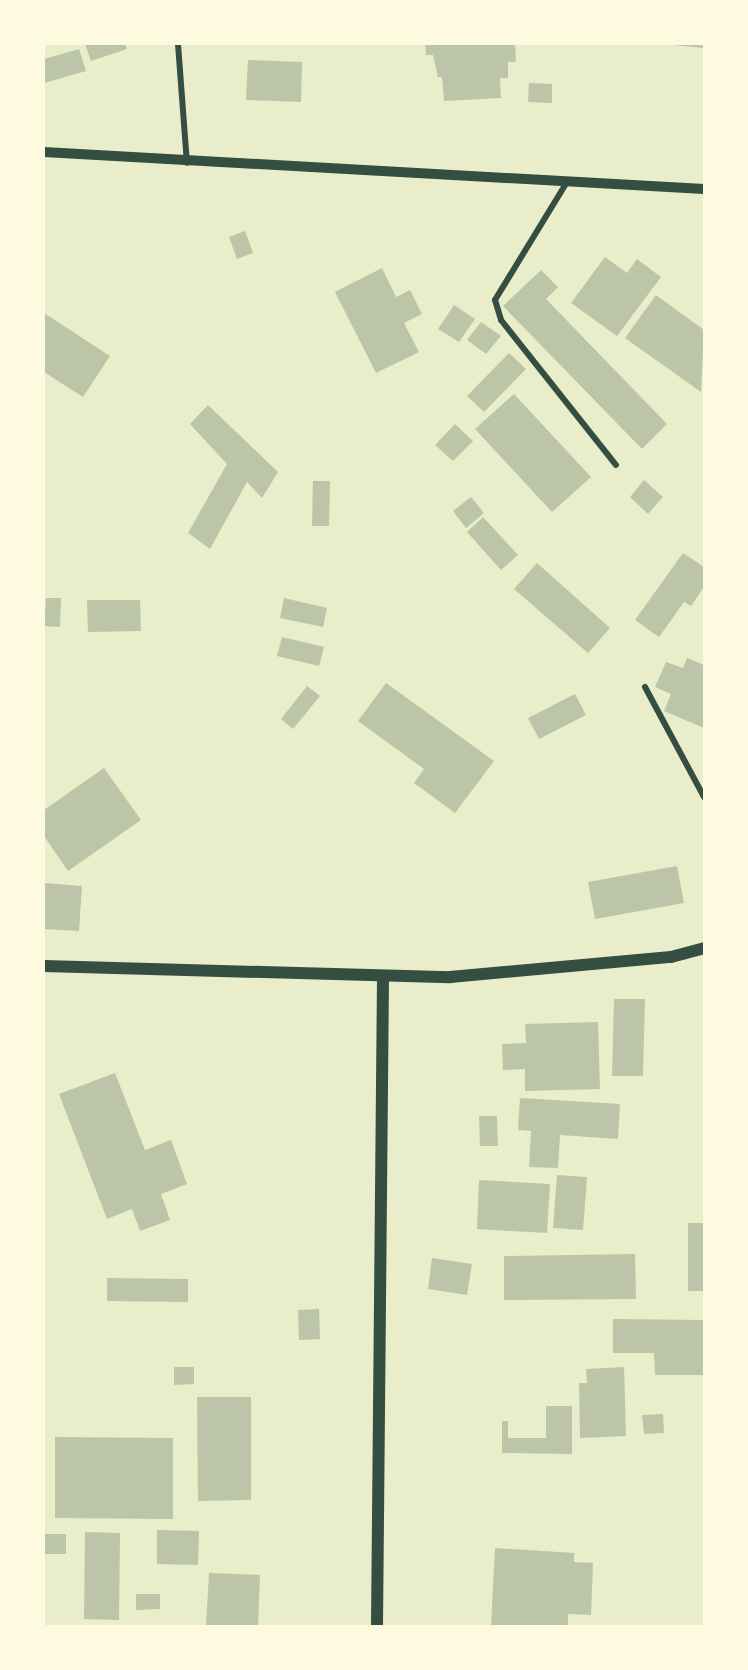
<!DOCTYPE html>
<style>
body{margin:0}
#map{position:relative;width:748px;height:1670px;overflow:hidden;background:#e9edc9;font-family:"Archivo Narrow",sans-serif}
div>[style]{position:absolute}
.building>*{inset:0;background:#bcc5a7}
.minor>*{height:6px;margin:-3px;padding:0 3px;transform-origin:3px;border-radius:3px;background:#344e41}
.tertiary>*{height:10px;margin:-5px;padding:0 5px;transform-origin:5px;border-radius:5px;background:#344e41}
.secondary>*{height:12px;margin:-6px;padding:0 6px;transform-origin:6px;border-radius:6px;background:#344e41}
span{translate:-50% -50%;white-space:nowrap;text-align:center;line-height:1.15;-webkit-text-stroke:4.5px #fefae0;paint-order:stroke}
.frame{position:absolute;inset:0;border:45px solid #fefae0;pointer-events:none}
</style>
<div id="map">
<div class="building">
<i style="clip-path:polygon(85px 44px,125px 44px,127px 49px,91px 61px)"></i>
<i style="clip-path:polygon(425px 44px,515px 44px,516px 62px,508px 62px,508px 78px,500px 78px,501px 98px,444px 101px,442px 77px,438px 77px,433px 55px,426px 55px)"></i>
<i style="clip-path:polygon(673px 44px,704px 44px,704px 48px,673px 45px)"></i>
<i style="clip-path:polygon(79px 49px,86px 71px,44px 83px,44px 59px)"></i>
<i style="clip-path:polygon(248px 60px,302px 62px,301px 102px,246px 100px)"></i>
<i style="clip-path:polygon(529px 83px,552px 84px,552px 103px,528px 102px)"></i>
<i style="clip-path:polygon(245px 231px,253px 253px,237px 259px,229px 237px)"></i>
<i style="clip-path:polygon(605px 257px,627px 273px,637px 259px,661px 277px,617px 336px,571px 303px)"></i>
<i style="clip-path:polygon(382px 268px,396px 297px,410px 290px,422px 314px,404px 323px,419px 352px,376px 373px,335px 292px)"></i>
<i style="clip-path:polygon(541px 270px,558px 287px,546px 299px,667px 424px,642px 449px,503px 306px)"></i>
<i style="clip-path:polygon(656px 295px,704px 330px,701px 392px,625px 338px)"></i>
<i style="clip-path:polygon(454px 305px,475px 319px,459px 342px,438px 329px)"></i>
<i style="clip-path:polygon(44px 313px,110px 356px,83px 397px,44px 372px)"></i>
<i style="clip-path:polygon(481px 322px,501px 336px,486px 354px,467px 340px)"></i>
<i style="clip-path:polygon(509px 353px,526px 369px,484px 412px,467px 396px)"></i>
<i style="clip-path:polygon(514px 394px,591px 477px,552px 512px,475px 429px)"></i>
<i style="clip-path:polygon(208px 405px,278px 472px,262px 498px,247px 482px,210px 549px,188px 533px,227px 464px,190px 424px)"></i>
<i style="clip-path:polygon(455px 424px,473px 441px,453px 461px,435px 445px)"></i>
<i style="clip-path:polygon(644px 480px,663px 497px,648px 514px,630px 497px)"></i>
<i style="clip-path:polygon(313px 481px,330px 481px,329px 526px,312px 526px)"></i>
<i style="clip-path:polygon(471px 497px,484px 513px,466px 528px,453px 511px)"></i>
<i style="clip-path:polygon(483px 517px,518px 555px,501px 570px,467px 532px)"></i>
<i style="clip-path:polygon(683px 553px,704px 567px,704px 587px,691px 606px,684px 602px,659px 637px,635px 620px)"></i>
<i style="clip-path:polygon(537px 563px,610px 628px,588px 653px,514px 589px)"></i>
<i style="clip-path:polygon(46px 598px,61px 598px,60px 627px,44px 626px)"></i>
<i style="clip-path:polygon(284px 598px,327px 608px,323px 627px,280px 618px)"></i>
<i style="clip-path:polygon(87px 600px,140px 600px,141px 631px,88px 632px)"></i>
<i style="clip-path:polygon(282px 637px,324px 647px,319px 666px,277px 656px)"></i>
<i style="clip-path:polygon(687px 658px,704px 665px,704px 728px,664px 711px,671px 694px,655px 687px,666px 662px,683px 668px)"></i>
<i style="clip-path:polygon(386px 683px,494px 761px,455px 813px,414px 783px,424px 769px,358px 721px)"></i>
<i style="clip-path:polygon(307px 686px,320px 696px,293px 729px,281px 719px)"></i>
<i style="clip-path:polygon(575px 694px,586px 715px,539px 739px,528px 718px)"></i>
<i style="clip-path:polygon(104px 768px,141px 820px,68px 871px,44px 836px,44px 810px)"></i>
<i style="clip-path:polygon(677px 866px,684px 903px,595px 919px,588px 882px)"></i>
<i style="clip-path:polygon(44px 883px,82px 886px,79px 931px,44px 929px)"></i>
<i style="clip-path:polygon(614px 999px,645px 999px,643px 1076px,612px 1076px)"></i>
<i style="clip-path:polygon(598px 1022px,600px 1089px,525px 1091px,525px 1069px,503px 1070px,502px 1044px,526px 1043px,525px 1024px)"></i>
<i style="clip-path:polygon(115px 1073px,145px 1150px,171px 1140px,187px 1184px,161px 1194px,170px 1220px,140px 1231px,132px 1209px,107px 1219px,59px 1094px)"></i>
<i style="clip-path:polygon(520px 1098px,620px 1104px,618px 1139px,560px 1135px,558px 1168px,529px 1167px,531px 1131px,518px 1130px)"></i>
<i style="clip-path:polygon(479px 1116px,497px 1116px,498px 1146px,480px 1146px)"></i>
<i style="clip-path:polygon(557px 1175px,587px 1177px,583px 1230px,553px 1228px)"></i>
<i style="clip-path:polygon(479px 1180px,550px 1184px,547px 1233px,477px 1229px)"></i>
<i style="clip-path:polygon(688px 1223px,704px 1223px,704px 1291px,688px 1291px)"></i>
<i style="clip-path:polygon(635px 1254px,636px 1299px,504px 1300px,504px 1256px)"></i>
<i style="clip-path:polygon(432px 1258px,472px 1264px,467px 1295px,428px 1289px)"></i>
<i style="clip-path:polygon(107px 1278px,188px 1279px,188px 1302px,107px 1301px)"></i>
<i style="clip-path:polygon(319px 1309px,320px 1339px,299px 1340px,298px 1310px)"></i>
<i style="clip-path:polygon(613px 1319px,704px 1320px,704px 1375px,655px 1375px,654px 1353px,613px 1353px)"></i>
<i style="clip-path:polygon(174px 1367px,194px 1367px,194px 1384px,174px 1385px)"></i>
<i style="clip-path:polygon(624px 1367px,626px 1436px,580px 1438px,579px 1383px,587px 1383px,586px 1369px)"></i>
<i style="clip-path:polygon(197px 1397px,251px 1397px,251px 1500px,198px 1501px)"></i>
<i style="clip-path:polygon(546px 1406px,572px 1406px,572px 1454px,502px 1453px,502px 1421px,508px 1421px,508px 1438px,546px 1438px)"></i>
<i style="clip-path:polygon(663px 1414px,664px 1433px,644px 1434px,642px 1415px)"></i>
<i style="clip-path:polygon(55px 1437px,173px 1438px,173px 1519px,55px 1518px)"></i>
<i style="clip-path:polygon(157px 1530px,199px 1531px,198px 1565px,157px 1564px)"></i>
<i style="clip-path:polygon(85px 1532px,120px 1533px,119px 1620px,84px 1619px)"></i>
<i style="clip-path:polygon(44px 1534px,66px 1534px,66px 1554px,44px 1554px)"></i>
<i style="clip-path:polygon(495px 1548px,574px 1553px,574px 1562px,593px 1563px,591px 1615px,568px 1614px,568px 1626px,491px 1626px)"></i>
<i style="clip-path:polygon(209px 1573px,260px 1575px,258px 1626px,206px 1626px)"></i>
<i style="clip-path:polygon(136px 1594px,160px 1594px,160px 1609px,136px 1610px)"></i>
</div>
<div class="minor">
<i style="left:178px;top:44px;width:119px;rotate:85.7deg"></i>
<i style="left:567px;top:182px;width:138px;rotate:121.4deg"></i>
<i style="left:495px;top:300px;width:21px;rotate:73deg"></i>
<i style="left:501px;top:320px;width:185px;rotate:51.6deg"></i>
<i style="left:645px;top:687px;width:125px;rotate:61.8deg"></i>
</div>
<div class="tertiary">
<i style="left:44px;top:152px;width:661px;rotate:3.21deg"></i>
</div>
<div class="secondary">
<i style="left:44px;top:966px;width:406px;rotate:1.6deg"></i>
<i style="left:450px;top:977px;width:222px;rotate:-5.2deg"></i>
<i style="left:671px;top:957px;width:34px;rotate:-15deg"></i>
<i style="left:377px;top:1626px;width:650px;rotate:-89.47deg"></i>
</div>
<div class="frame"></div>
</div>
